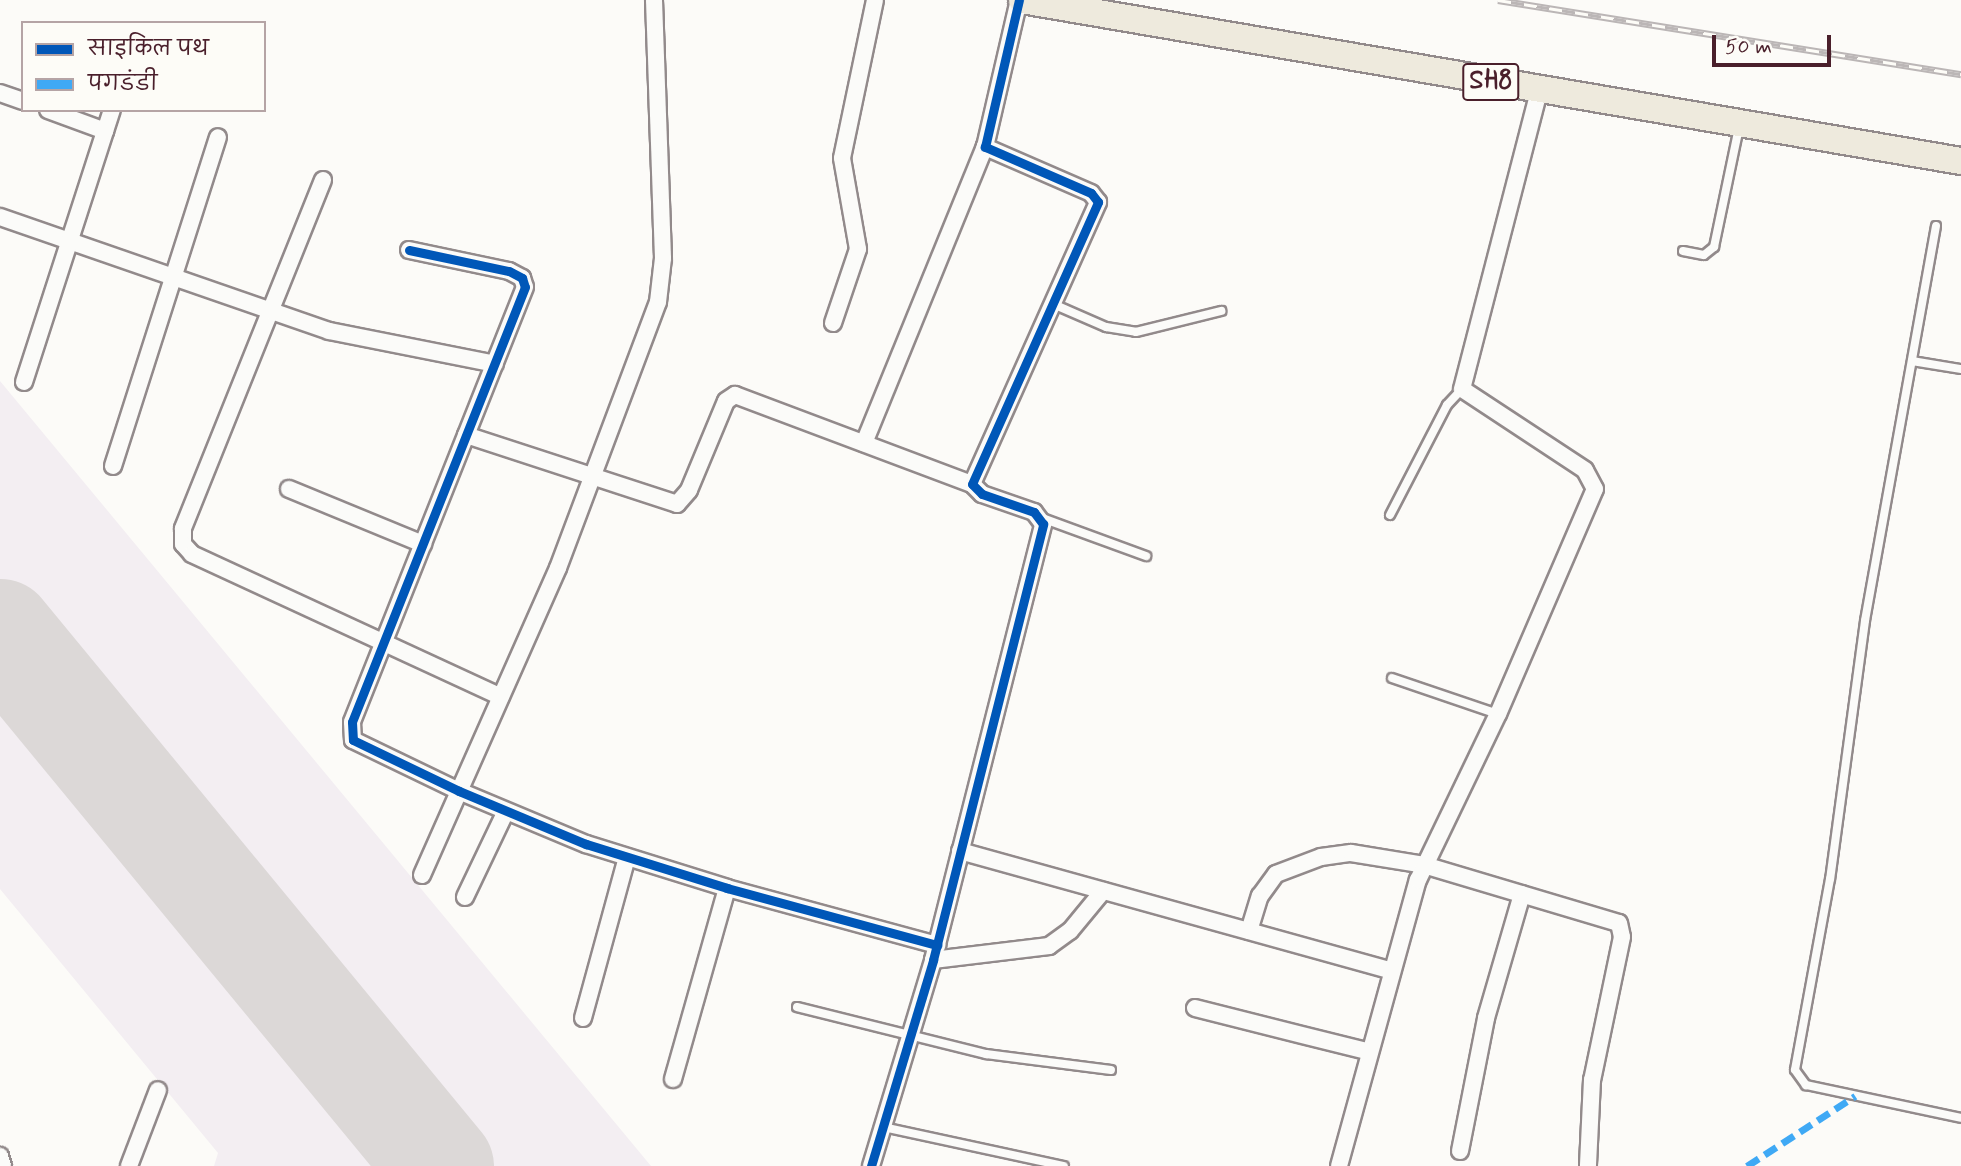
<!DOCTYPE html>
<meta charset="utf-8">
<style>
body{margin:0}
#map{position:relative;width:1961px;height:1166px;overflow:hidden;background:#fcfbf8;font-family:Mynerve,"Playpen Sans Deva",sans-serif}
div>[style]{position:absolute}
.built>*{inset:0;background:#f3eef2}
.runway>*{height:107px;margin:-53.5px;padding:0 53.5px;transform-origin:53.5px;border-radius:53.5px;background:#dcd8d7}
.roads{filter:drop-shadow(2px 0 #928a8b) drop-shadow(-2px 0 #928a8b) drop-shadow(0 2px #928a8b) drop-shadow(0 -2px #928a8b)}
.service>*{height:8px;margin:-4px;padding:0 4px;transform-origin:4px;border-radius:4px;background:#fbfbf9}
.minor>*{height:16px;margin:-8px;padding:0 8px;transform-origin:8px;border-radius:8px;background:#fbfbf9}
.primary>*{height:26px;margin:-13px;padding:0 13px;transform-origin:13px;border-radius:13px;background:#eeeadd}
.rail>*{height:7px;margin-top:-3.5px;transform-origin:0;background:repeating-linear-gradient(90deg,#fdfcf7 0 13px,#bbb6b6 0 26px);box-sizing:border-box;border-block:2px solid #bbb6b6}
.quiet>*{height:7px;margin-top:-3.5px;transform-origin:0;background:repeating-linear-gradient(90deg,#3fa9f5 0 14px,transparent 0 21px)}
.cycleway>*{height:9px;margin:-4.5px;padding:0 4.5px;transform-origin:4.5px;border-radius:4.5px;background:#0057b8}
span{translate:-50% -50%;white-space:nowrap;text-align:center;line-height:1.15;-webkit-text-stroke:5px #fdfcf7;paint-order:stroke}
.shield-label span{padding:2px 5px;background:#fdfcf7;border:2px solid;border-radius:5px;-webkit-text-stroke-width:0}
.shield-label{font-size:26px;color:#4a1f2b;font-weight:700}
.legend{position:absolute;left:21px;top:21px;width:245px;height:91px;box-sizing:border-box;background:#fdfcf7;border:2px solid #b5a4a5;margin:0;padding:9px 12px;list-style:none;font-size:21px;color:#4a1f2b}
.legend li{display:flex;align-items:center;gap:14px;height:35px}
.legend b{width:35px;border:2px solid #b5a4a5}
.scale{position:absolute;left:1712px;top:35px;width:119px;height:32px;box-sizing:border-box;border:4px solid #4a1f2b;border-top:0;padding-left:9px;font-size:21px;line-height:24px;white-space:nowrap;color:#4a1f2b;-webkit-text-stroke:5px #fdfcf7;paint-order:stroke}
</style>
<div id="map">
<div class="built">
<i style="clip-path:polygon(0 381px,651px 1166px,214px 1166px,218px 1153px,0 889px)"></i>
</div>
<div class="runway">
<i style="left:0;top:632px;width:692px;rotate:50.51deg"></i>
</div>
<div class="roads">
<div class="service">
<i style="left:1936px;top:226px;width:401px;rotate:100.2deg"></i>
<i style="left:1865px;top:621px;width:260px;rotate:97.7deg"></i>
<i style="left:1830px;top:879px;width:194px;rotate:100.4deg"></i>
<i style="left:1795px;top:1070px;width:19px;rotate:54deg"></i>
<i style="left:1806px;top:1085px;width:158px;rotate:12deg"></i>
<i style="left:1683px;top:251px;width:21px;rotate:11deg"></i>
<i style="left:1704px;top:255px;width:13px;rotate:-39deg"></i>
<i style="left:1714px;top:247px;width:123px;rotate:-78.2deg"></i>
<i style="left:1053px;top:304px;width:58px;rotate:23.5deg"></i>
<i style="left:1106px;top:327px;width:30px;rotate:9deg"></i>
<i style="left:1136px;top:332px;width:88px;rotate:-13.9deg"></i>
<i style="left:1912px;top:361px;width:50px;rotate:9.3deg"></i>
<i style="left:1390px;top:515px;width:124px;rotate:-62.6deg"></i>
<i style="left:1447px;top:405px;width:22px;rotate:-47deg"></i>
<i style="left:1042px;top:518px;width:111px;rotate:20.1deg"></i>
<i style="left:1392px;top:678px;width:112px;rotate:18.8deg"></i>
<i style="left:797px;top:1007px;width:195px;rotate:14deg"></i>
<i style="left:986px;top:1054px;width:126px;rotate:7.3deg"></i>
<i style="left:883px;top:1127px;width:185px;rotate:12.2deg"></i>
</div>
<div class="minor">
<i style="left:0;top:93px;width:24px;rotate:19deg"></i>
<i style="left:48px;top:110px;width:61px;rotate:20.2deg"></i>
<i style="left:323px;top:180px;width:376px;rotate:111.9deg"></i>
<i style="left:183px;top:529px;width:15px;rotate:90deg"></i>
<i style="left:183px;top:544px;width:13px;rotate:48deg"></i>
<i style="left:192px;top:554px;width:340px;rotate:24.8deg"></i>
<i style="left:0;top:217px;width:348px;rotate:19.1deg"></i>
<i style="left:329px;top:331px;width:169px;rotate:11.2deg"></i>
<i style="left:409px;top:250px;width:102px;rotate:11.9deg"></i>
<i style="left:509px;top:271px;width:15px;rotate:28deg"></i>
<i style="left:522px;top:278px;width:9px;rotate:72deg"></i>
<i style="left:525px;top:287px;width:468px;rotate:111.7deg"></i>
<i style="left:352px;top:722px;width:18px;rotate:87deg"></i>
<i style="left:353px;top:740px;width:118px;rotate:25.7deg"></i>
<i style="left:459px;top:791px;width:138px;rotate:22.7deg"></i>
<i style="left:586px;top:844px;width:148px;rotate:17.3deg"></i>
<i style="left:727px;top:888px;width:218px;rotate:15.2deg"></i>
<i style="left:833px;top:323px;width:78px;rotate:-71.3deg"></i>
<i style="left:858px;top:249px;width:92px;rotate:-100deg"></i>
<i style="left:842px;top:158px;width:161px;rotate:-78.2deg"></i>
<i style="left:24px;top:382px;width:286px;rotate:-72.1deg"></i>
<i style="left:466px;top:435px;width:222px;rotate:18.1deg"></i>
<i style="left:677px;top:504px;width:18px;rotate:-49deg"></i>
<i style="left:689px;top:490px;width:96px;rotate:-67.4deg"></i>
<i style="left:726px;top:401px;width:11px;rotate:-34deg"></i>
<i style="left:735px;top:395px;width:253px;rotate:20.6deg"></i>
<i style="left:864px;top:443px;width:320px;rotate:-67.8deg"></i>
<i style="left:113px;top:466px;width:345px;rotate:-72.3deg"></i>
<i style="left:289px;top:489px;width:145px;rotate:22.3deg"></i>
<i style="left:960px;top:851px;width:448px;rotate:15.5deg"></i>
<i style="left:422px;top:875px;width:336px;rotate:-66.1deg"></i>
<i style="left:558px;top:568px;width:284px;rotate:-69.4deg"></i>
<i style="left:658px;top:302px;width:44px;rotate:-83.5deg"></i>
<i style="left:663px;top:258px;width:258px;rotate:-92deg"></i>
<i style="left:465px;top:897px;width:95px;rotate:-64.5deg"></i>
<i style="left:1249px;top:931px;width:37px;rotate:-73deg"></i>
<i style="left:1260px;top:896px;width:27px;rotate:-54deg"></i>
<i style="left:1276px;top:874px;width:48px;rotate:-20.7deg"></i>
<i style="left:1321px;top:857px;width:30px;rotate:-8deg"></i>
<i style="left:1351px;top:853px;width:74px;rotate:9.3deg"></i>
<i style="left:1424px;top:865px;width:203px;rotate:16.6deg"></i>
<i style="left:1619px;top:923px;width:14px;rotate:78deg"></i>
<i style="left:1622px;top:937px;width:146px;rotate:101.8deg"></i>
<i style="left:1592px;top:1080px;width:86px;rotate:92.7deg"></i>
<i style="left:933px;top:960px;width:117px;rotate:-6.9deg"></i>
<i style="left:1049px;top:946px;width:26px;rotate:-36deg"></i>
<i style="left:1070px;top:931px;width:52px;rotate:-50.5deg"></i>
<i style="left:1195px;top:1008px;width:180px;rotate:14.1deg"></i>
<i style="left:583px;top:1018px;width:167px;rotate:-74.7deg"></i>
<i style="left:673px;top:1079px;width:198px;rotate:-74.2deg"></i>
<i style="left:1460px;top:1151px;width:136px;rotate:-78.9deg"></i>
<i style="left:1486px;top:1018px;width:129px;rotate:-73.8deg"></i>
<i style="left:0;top:1156px;width:10px;rotate:73deg"></i>
<i style="left:129px;top:1166px;width:81px;rotate:-69.1deg"></i>
<i style="left:871px;top:1166px;width:215px;rotate:-73.2deg"></i>
<i style="left:933px;top:960px;width:450px;rotate:-75.8deg"></i>
<i style="left:1043px;top:524px;width:15px;rotate:-127deg"></i>
<i style="left:1034px;top:512px;width:55px;rotate:-160.9deg"></i>
<i style="left:982px;top:494px;width:14px;rotate:-135deg"></i>
<i style="left:972px;top:484px;width:309px;rotate:-65.9deg"></i>
<i style="left:1098px;top:202px;width:11px;rotate:-128deg"></i>
<i style="left:1091px;top:193px;width:116px;rotate:-156.5deg"></i>
<i style="left:985px;top:147px;width:151px;rotate:-77deg"></i>
<i style="left:1339px;top:1166px;width:297px;rotate:-74.6deg"></i>
<i style="left:1418px;top:880px;width:184px;rotate:-64.3deg"></i>
<i style="left:1498px;top:714px;width:245px;rotate:-66.7deg"></i>
<i style="left:1595px;top:489px;width:21px;rotate:-118deg"></i>
<i style="left:1585px;top:470px;width:147px;rotate:-146.6deg"></i>
<i style="left:1462px;top:389px;width:308px;rotate:-75.5deg"></i>
</div>
<div class="primary">
<i style="left:1022px;top:0;width:953px;rotate:9.73deg"></i>
</div>
</div>
<div class="rail">
<i style="left:1498px;top:0;width:469px;rotate:9.1deg"></i>
</div>
<div class="quiet">
<i style="left:1747px;top:1166px;width:129px;rotate:-32.9deg"></i>
</div>
<div class="cycleway">
<i style="left:409px;top:250px;width:102px;rotate:11.9deg"></i>
<i style="left:509px;top:271px;width:15px;rotate:28deg"></i>
<i style="left:522px;top:278px;width:9px;rotate:72deg"></i>
<i style="left:525px;top:287px;width:468px;rotate:111.7deg"></i>
<i style="left:352px;top:722px;width:18px;rotate:87deg"></i>
<i style="left:353px;top:740px;width:118px;rotate:25.7deg"></i>
<i style="left:459px;top:791px;width:138px;rotate:22.7deg"></i>
<i style="left:586px;top:844px;width:148px;rotate:17.3deg"></i>
<i style="left:727px;top:888px;width:218px;rotate:15.2deg"></i>
<i style="left:871px;top:1166px;width:215px;rotate:-73.2deg"></i>
<i style="left:933px;top:960px;width:450px;rotate:-75.8deg"></i>
<i style="left:1043px;top:524px;width:15px;rotate:-127deg"></i>
<i style="left:1034px;top:512px;width:55px;rotate:-160.9deg"></i>
<i style="left:982px;top:494px;width:14px;rotate:-135deg"></i>
<i style="left:972px;top:484px;width:309px;rotate:-65.9deg"></i>
<i style="left:1098px;top:202px;width:11px;rotate:-128deg"></i>
<i style="left:1091px;top:193px;width:116px;rotate:-156.5deg"></i>
<i style="left:985px;top:147px;width:151px;rotate:-77deg"></i>
</div>
<div class="shield-label">
<span style="left:1491px;top:82px">SH8</span>
</div>
<ul class="legend">
<li><b style="height:9px;background:#0057b8"></b>साइकिल पथ</li>
<li><b style="height:9px;background:#3fa9f5"></b>पगडंडी</li>
</ul>
<div class="scale">50 m</div>
</div>
